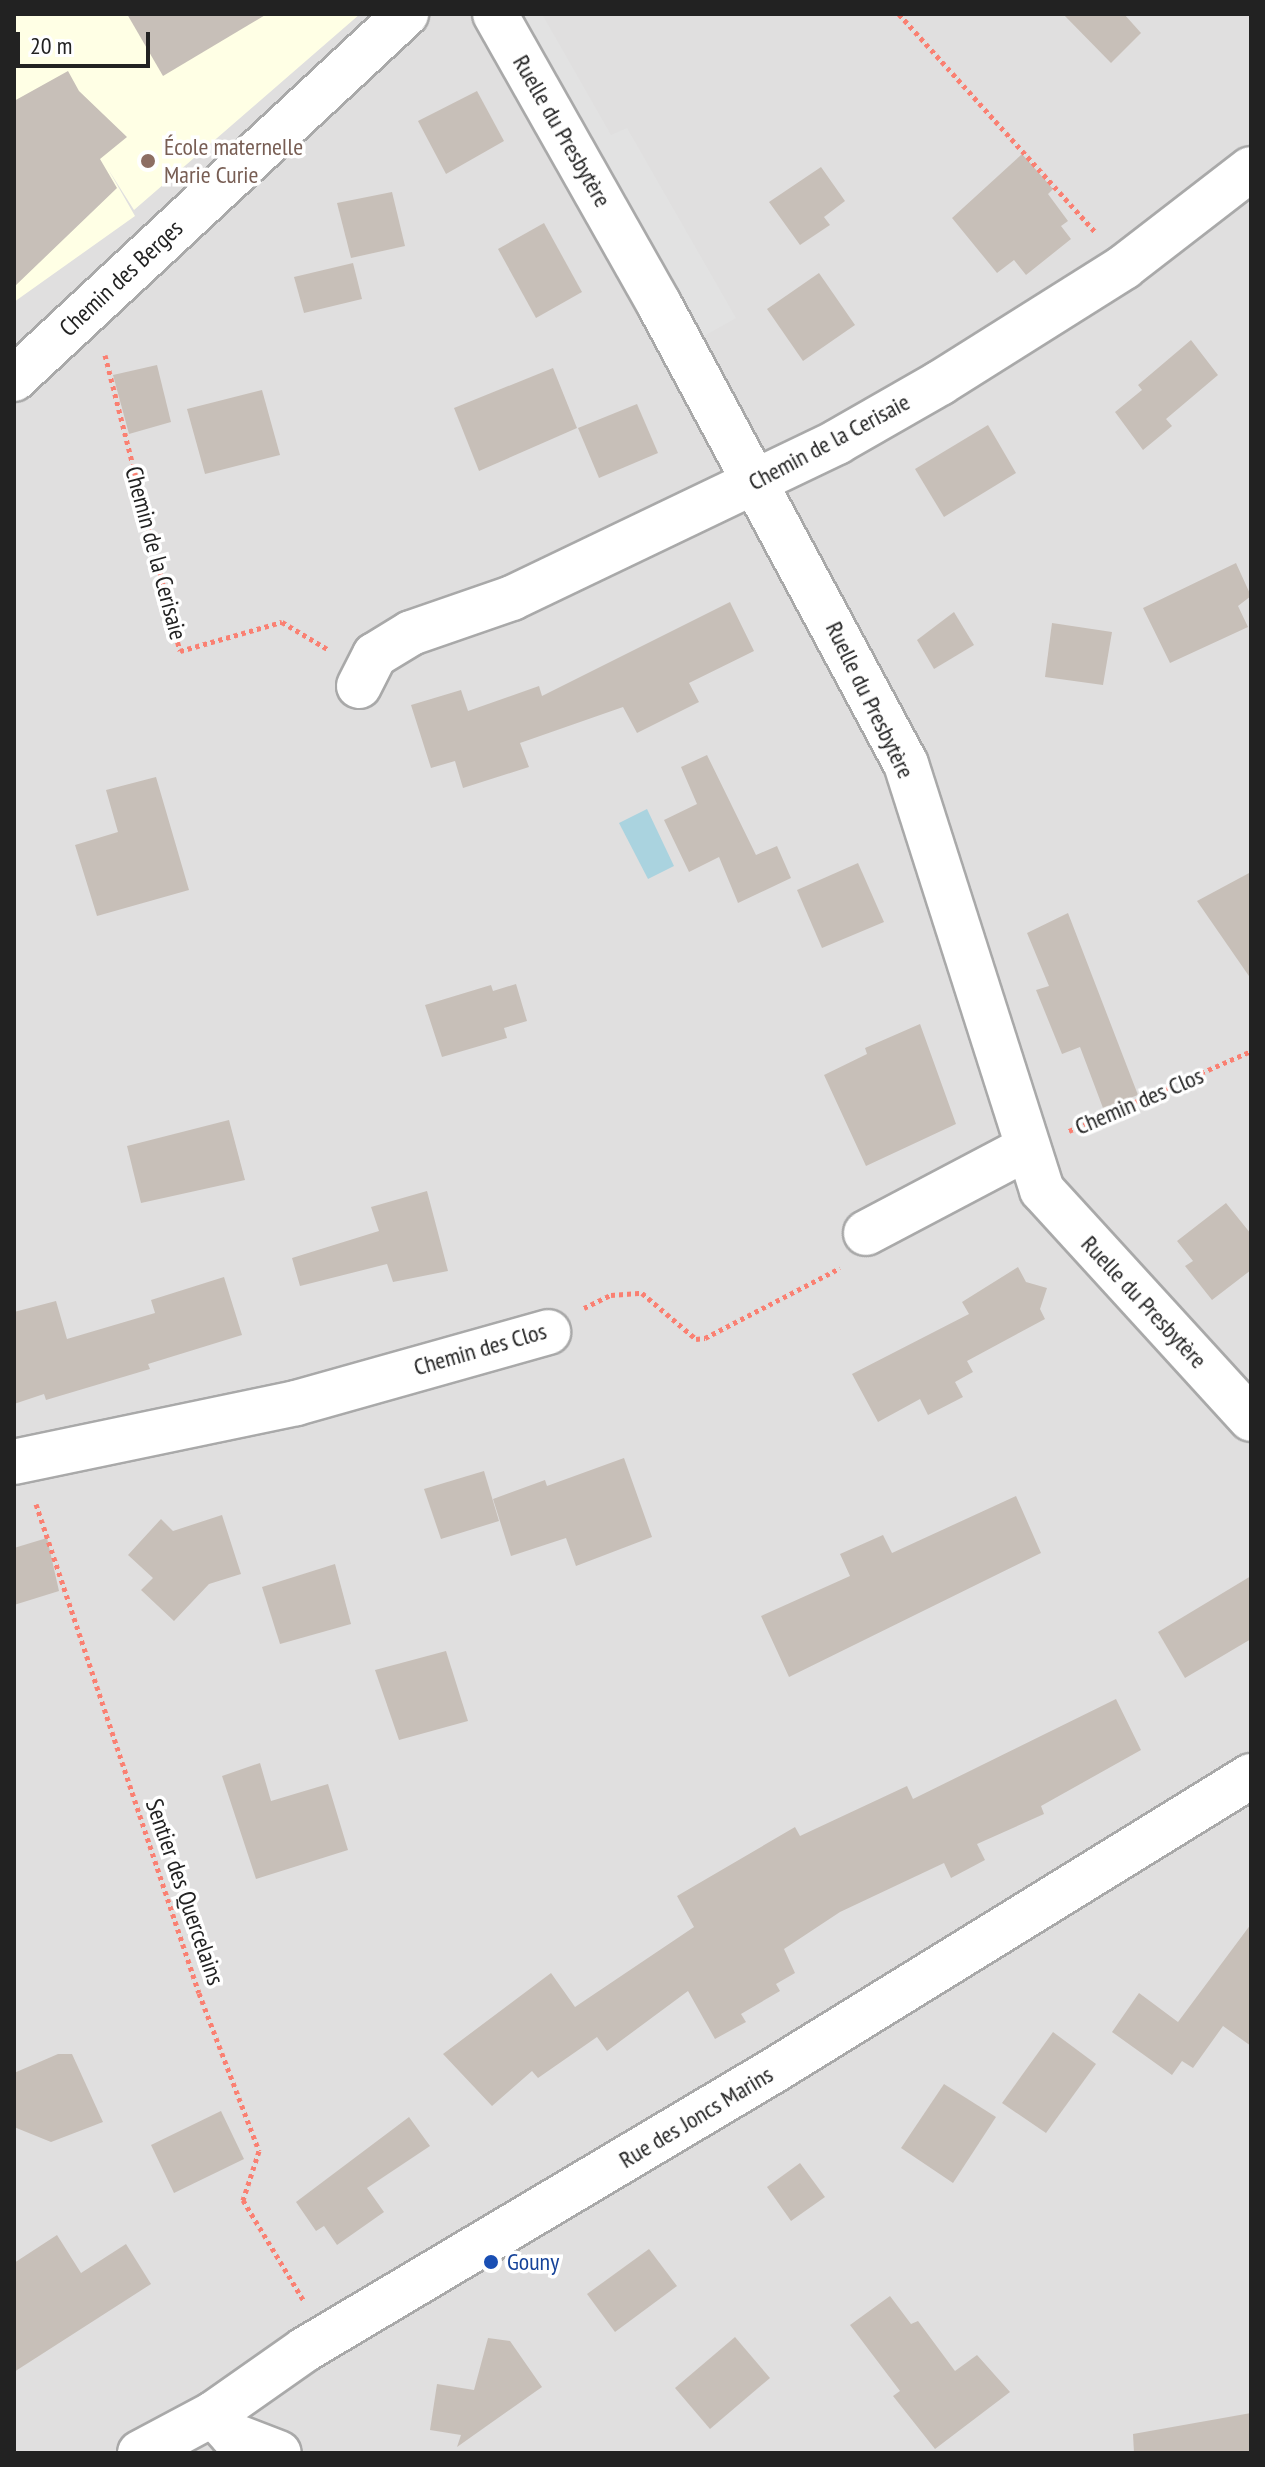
<!DOCTYPE html>
<meta charset="utf-8">
<style>
body{margin:0}
#map{position:relative;width:1265px;height:2467px;overflow:hidden;background:#f2efe9;font-family:"PT Sans Narrow",sans-serif}
div>[style]{position:absolute}
.residential>*{inset:0;background:#e0dfdf}
.education>*{inset:0;background:#ffffe5}
.parking>*{inset:0;background:#e2e2e2}
.water>*{inset:0;background:#aad3df}
.building>*{inset:0;background:#c7bfb8}
.path>*{height:5px;margin-top:-2.5px;transform-origin:0;background:repeating-linear-gradient(90deg,#fa8072 0 4px,transparent 0 8px)}
.roads{filter:drop-shadow(2px 0 #a9a9a9) drop-shadow(-2px 0 #a9a9a9) drop-shadow(0 2px #a9a9a9) drop-shadow(0 -2px #a9a9a9)}
.minor>*{height:44px;margin:-22px;padding:0 22px;transform-origin:22px;border-radius:22px;background:#fff}
.dots>*{width:22px;height:22px;translate:-50% -50%;box-sizing:border-box;border:4px solid #fff;border-radius:50%}
span{translate:-50% -50%;white-space:nowrap;text-align:center;line-height:1.15;-webkit-text-stroke:7px #fff;paint-order:stroke}
.street-label{font-size:24px;color:#222}
.education-label{font-size:24px;color:#785e54}
.left{translate:0 -50%;text-align:left}
.transit-label{font-size:24px;color:#164399}
.frame{position:absolute;inset:0;border:16px solid #222;pointer-events:none}
.scale{position:absolute;left:16px;top:32px;width:134px;height:36px;box-sizing:border-box;border:4px solid #222;border-top:0;padding-left:10px;font-size:24px;line-height:28px;white-space:nowrap;color:#222;-webkit-text-stroke:6px #fff;paint-order:stroke}
</style>
<div id="map">
<div class="residential">
<i style="clip-path:polygon(14px 14px,1251px 14px,1251px 2453px,14px 2453px)"></i>
</div>
<div class="education">
<i style="clip-path:polygon(14px 14px,360px 14px,134px 210px,108px 169px,135px 216px,14px 302px)"></i>
</div>
<div class="parking">
<i style="clip-path:polygon(515px 14px,542px 14px,611px 135px,627px 128px,736px 318px,699px 339px)"></i>
</div>
<div class="water">
<i style="clip-path:polygon(647px 809px,674px 866px,648px 879px,619px 823px)"></i>
</div>
<div class="building">
<i style="clip-path:polygon(127px 14px,267px 14px,163px 76px)"></i>
<i style="clip-path:polygon(1063px 14px,1124px 14px,1141px 33px,1111px 63px)"></i>
<i style="clip-path:polygon(68px 71px,79px 91px,127px 137px,100px 159px,117px 188px,14px 287px,14px 101px)"></i>
<i style="clip-path:polygon(477px 91px,504px 141px,446px 174px,418px 121px)"></i>
<i style="clip-path:polygon(1022px 154px,1053px 189px,1048px 194px,1068px 221px,1061px 226px,1071px 239px,1026px 275px,1014px 260px,997px 273px,952px 218px)"></i>
<i style="clip-path:polygon(821px 167px,845px 201px,824px 217px,830px 225px,800px 245px,769px 202px)"></i>
<i style="clip-path:polygon(392px 192px,405px 246px,351px 258px,337px 203px)"></i>
<i style="clip-path:polygon(544px 223px,582px 292px,536px 318px,498px 249px)"></i>
<i style="clip-path:polygon(353px 263px,362px 299px,304px 313px,294px 277px)"></i>
<i style="clip-path:polygon(819px 273px,855px 325px,803px 361px,767px 309px)"></i>
<i style="clip-path:polygon(1191px 340px,1218px 375px,1166px 419px,1172px 426px,1143px 450px,1115px 412px,1142px 390px,1138px 385px)"></i>
<i style="clip-path:polygon(157px 365px,171px 422px,129px 434px,113px 375px)"></i>
<i style="clip-path:polygon(553px 368px,577px 428px,479px 471px,454px 408px)"></i>
<i style="clip-path:polygon(262px 390px,280px 455px,205px 474px,187px 409px)"></i>
<i style="clip-path:polygon(637px 404px,658px 453px,599px 478px,578px 428px)"></i>
<i style="clip-path:polygon(988px 425px,1016px 473px,944px 517px,915px 469px)"></i>
<i style="clip-path:polygon(1236px 563px,1251px 596px,1238px 606px,1248px 627px,1170px 663px,1143px 608px)"></i>
<i style="clip-path:polygon(730px 602px,754px 651px,689px 683px,699px 702px,637px 733px,623px 707px,520px 743px,529px 767px,463px 788px,455px 761px,431px 768px,411px 705px,461px 690px,468px 711px,539px 686px,542px 696px)"></i>
<i style="clip-path:polygon(954px 612px,974px 645px,934px 669px,917px 640px)"></i>
<i style="clip-path:polygon(1052px 623px,1112px 632px,1103px 685px,1045px 677px)"></i>
<i style="clip-path:polygon(707px 755px,756px 855px,777px 846px,791px 878px,738px 903px,719px 857px,689px 872px,664px 820px,697px 804px,681px 767px)"></i>
<i style="clip-path:polygon(156px 777px,189px 890px,97px 916px,75px 845px,118px 832px,106px 790px)"></i>
<i style="clip-path:polygon(858px 863px,884px 922px,822px 948px,797px 890px)"></i>
<i style="clip-path:polygon(1251px 872px,1251px 979px,1197px 901px)"></i>
<i style="clip-path:polygon(1068px 913px,1138px 1095px,1103px 1108px,1080px 1047px,1062px 1054px,1036px 990px,1049px 986px,1027px 933px)"></i>
<i style="clip-path:polygon(516px 984px,527px 1021px,504px 1028px,507px 1038px,442px 1057px,425px 1005px,491px 985px,493px 991px)"></i>
<i style="clip-path:polygon(920px 1024px,956px 1124px,866px 1166px,824px 1075px,867px 1054px,865px 1048px)"></i>
<i style="clip-path:polygon(229px 1120px,245px 1180px,141px 1203px,127px 1146px)"></i>
<i style="clip-path:polygon(427px 1191px,448px 1271px,393px 1282px,387px 1264px,300px 1286px,292px 1258px,379px 1231px,371px 1207px)"></i>
<i style="clip-path:polygon(1226px 1203px,1251px 1234px,1251px 1270px,1212px 1300px,1185px 1266px,1193px 1261px,1177px 1241px)"></i>
<i style="clip-path:polygon(1018px 1267px,1026px 1282px,1047px 1288px,1040px 1309px,1045px 1319px,967px 1361px,973px 1372px,955px 1382px,963px 1397px,928px 1415px,920px 1399px,878px 1422px,852px 1374px,969px 1314px,962px 1302px)"></i>
<i style="clip-path:polygon(224px 1277px,242px 1335px,148px 1364px,150px 1369px,46px 1400px,44px 1394px,14px 1404px,14px 1312px,56px 1301px,67px 1339px,155px 1313px,151px 1300px)"></i>
<i style="clip-path:polygon(624px 1458px,652px 1537px,576px 1566px,566px 1538px,511px 1556px,493px 1499px,545px 1480px,547px 1486px)"></i>
<i style="clip-path:polygon(484px 1471px,499px 1521px,441px 1539px,424px 1489px)"></i>
<i style="clip-path:polygon(1016px 1496px,1041px 1553px,789px 1677px,761px 1616px,850px 1576px,840px 1554px,883px 1535px,892px 1553px)"></i>
<i style="clip-path:polygon(222px 1515px,241px 1574px,209px 1584px,174px 1621px,141px 1590px,153px 1578px,128px 1555px,161px 1519px,173px 1531px)"></i>
<i style="clip-path:polygon(47px 1538px,59px 1591px,14px 1605px,14px 1548px)"></i>
<i style="clip-path:polygon(335px 1564px,351px 1624px,280px 1644px,262px 1587px)"></i>
<i style="clip-path:polygon(1251px 1576px,1251px 1639px,1185px 1678px,1158px 1632px)"></i>
<i style="clip-path:polygon(446px 1651px,468px 1721px,399px 1740px,375px 1670px)"></i>
<i style="clip-path:polygon(1116px 1699px,1141px 1750px,1041px 1806px,1044px 1814px,977px 1844px,985px 1860px,951px 1878px,944px 1863px,840px 1912px,784px 1949px,795px 1973px,776px 1984px,780px 1991px,741px 2014px,746px 2022px,715px 2039px,688px 1991px,607px 2051px,597px 2037px,538px 2078px,532px 2071px,492px 2106px,443px 2054px,551px 1973px,575px 2007px,694px 1927px,677px 1896px,795px 1827px,800px 1836px,907px 1786px,913px 1799px)"></i>
<i style="clip-path:polygon(260px 1763px,271px 1801px,328px 1784px,348px 1850px,256px 1879px,222px 1776px)"></i>
<i style="clip-path:polygon(1251px 1924px,1251px 2046px,1223px 2026px,1193px 2068px,1182px 2061px,1172px 2075px,1112px 2032px,1139px 1993px,1178px 2022px)"></i>
<i style="clip-path:polygon(1053px 2032px,1096px 2064px,1046px 2133px,1002px 2103px)"></i>
<i style="clip-path:polygon(58px 2054px,72px 2054px,103px 2122px,51px 2142px,14px 2127px,14px 2073px)"></i>
<i style="clip-path:polygon(944px 2084px,996px 2117px,953px 2183px,901px 2148px)"></i>
<i style="clip-path:polygon(221px 2111px,244px 2159px,174px 2193px,151px 2145px)"></i>
<i style="clip-path:polygon(409px 2117px,430px 2146px,367px 2188px,384px 2212px,337px 2245px,324px 2226px,316px 2231px,296px 2202px)"></i>
<i style="clip-path:polygon(800px 2163px,825px 2197px,791px 2221px,767px 2187px)"></i>
<i style="clip-path:polygon(57px 2235px,81px 2273px,126px 2244px,151px 2284px,14px 2372px,14px 2263px)"></i>
<i style="clip-path:polygon(649px 2249px,677px 2286px,615px 2332px,587px 2294px)"></i>
<i style="clip-path:polygon(890px 2296px,911px 2324px,918px 2321px,955px 2371px,977px 2355px,1010px 2392px,935px 2449px,893px 2396px,900px 2391px,850px 2325px)"></i>
<i style="clip-path:polygon(735px 2337px,770px 2378px,710px 2429px,675px 2388px)"></i>
<i style="clip-path:polygon(488px 2338px,510px 2341px,542px 2387px,457px 2447px,461px 2435px,430px 2430px,437px 2384px,474px 2390px)"></i>
<i style="clip-path:polygon(1251px 2413px,1251px 2453px,1134px 2453px,1133px 2434px)"></i>
</div>
<div class="path">
<i style="left:899px;top:14px;width:293px;rotate:48deg"></i>
<i style="left:105px;top:355px;width:305px;rotate:75.8deg"></i>
<i style="left:180px;top:651px;width:106px;rotate:-15.9deg"></i>
<i style="left:282px;top:622px;width:55px;rotate:30.8deg"></i>
<i style="left:1069px;top:1131px;width:199px;rotate:-23.7deg"></i>
<i style="left:584px;top:1308px;width:30px;rotate:-26deg"></i>
<i style="left:611px;top:1295px;width:31px;rotate:-4deg"></i>
<i style="left:642px;top:1293px;width:71px;rotate:40.4deg"></i>
<i style="left:696px;top:1339px;width:9px;rotate:-6deg"></i>
<i style="left:705px;top:1338px;width:152px;rotate:-27.4deg"></i>
<i style="left:36px;top:1504px;width:515px;rotate:71.57deg"></i>
<i style="left:199px;top:1993px;width:169px;rotate:69.2deg"></i>
<i style="left:259px;top:2151px;width:52px;rotate:108.1deg"></i>
<i style="left:243px;top:2200px;width:118px;rotate:58.9deg"></i>
</div>
<div class="roads">
<div class="minor">
<i style="left:495px;top:14px;width:333px;rotate:60.5deg"></i>
<i style="left:659px;top:304px;width:522px;rotate:61.77deg"></i>
<i style="left:906px;top:764px;width:447px;rotate:72.3deg"></i>
<i style="left:1042px;top:1190px;width:310px;rotate:47.6deg"></i>
<i style="left:14px;top:379px;width:536px;rotate:-42.96deg"></i>
<i style="left:359px;top:686px;width:35px;rotate:-63deg"></i>
<i style="left:375px;top:655px;width:42px;rotate:-31.4deg"></i>
<i style="left:411px;top:633px;width:107px;rotate:-19.1deg"></i>
<i style="left:512px;top:598px;width:361px;rotate:-25.6deg"></i>
<i style="left:837px;top:442px;width:119px;rotate:-29.8deg"></i>
<i style="left:940px;top:383px;width:218px;rotate:-32.2deg"></i>
<i style="left:1124px;top:267px;width:160px;rotate:-37.7deg"></i>
<i style="left:866px;top:1233px;width:180px;rotate:-27.8deg"></i>
<i style="left:14px;top:1462px;width:288px;rotate:-11.8deg"></i>
<i style="left:296px;top:1403px;width:262px;rotate:-15.7deg"></i>
<i style="left:213px;top:2414px;width:28px;rotate:48deg"></i>
<i style="left:232px;top:2435px;width:50px;rotate:21deg"></i>
<i style="left:140px;top:2453px;width:83px;rotate:-28.1deg"></i>
<i style="left:213px;top:2414px;width:111px;rotate:-35.1deg"></i>
<i style="left:304px;top:2350px;width:546px;rotate:-30.75deg"></i>
<i style="left:773px;top:2071px;width:562px;rotate:-31.68deg"></i>
</div>
</div>
<div class="dots">
<i style="left:148px;top:161px;background:#8d6e63"></i>
<i style="left:491px;top:2262px;background:#1a4fb4"></i>
</div>
<div class="street-label">
<span style="left:562px;top:131px;rotate:60deg">Ruelle du Presbytère</span>
<span style="left:121px;top:278px;rotate:-43deg">Chemin des Berges</span>
<span style="left:829px;top:442px;rotate:-28deg">Chemin de la Cerisaie</span>
<span style="left:156px;top:553px;rotate:75deg">Chemin de la Cerisaie</span>
<span style="left:870px;top:700px;rotate:64deg">Ruelle du Presbytère</span>
<span style="left:1139px;top:1101px;rotate:-23deg">Chemin des Clos</span>
<span style="left:1144px;top:1302px;rotate:47deg">Ruelle du Presbytère</span>
<span style="left:480px;top:1349px;rotate:-16deg">Chemin des Clos</span>
<span style="left:185px;top:1892px;rotate:71deg">Sentier des Quercelains</span>
<span style="left:696px;top:2117px;rotate:-31deg">Rue des Joncs Marins</span>
</div>
<div class="education-label">
<span class="left" style="left:164px;top:161px">École maternelle<br>Marie Curie</span>
</div>
<div class="transit-label">
<span class="left" style="left:507px;top:2262px">Gouny</span>
</div>
<div class="frame"></div>
<div class="scale">20 m</div>
</div>
